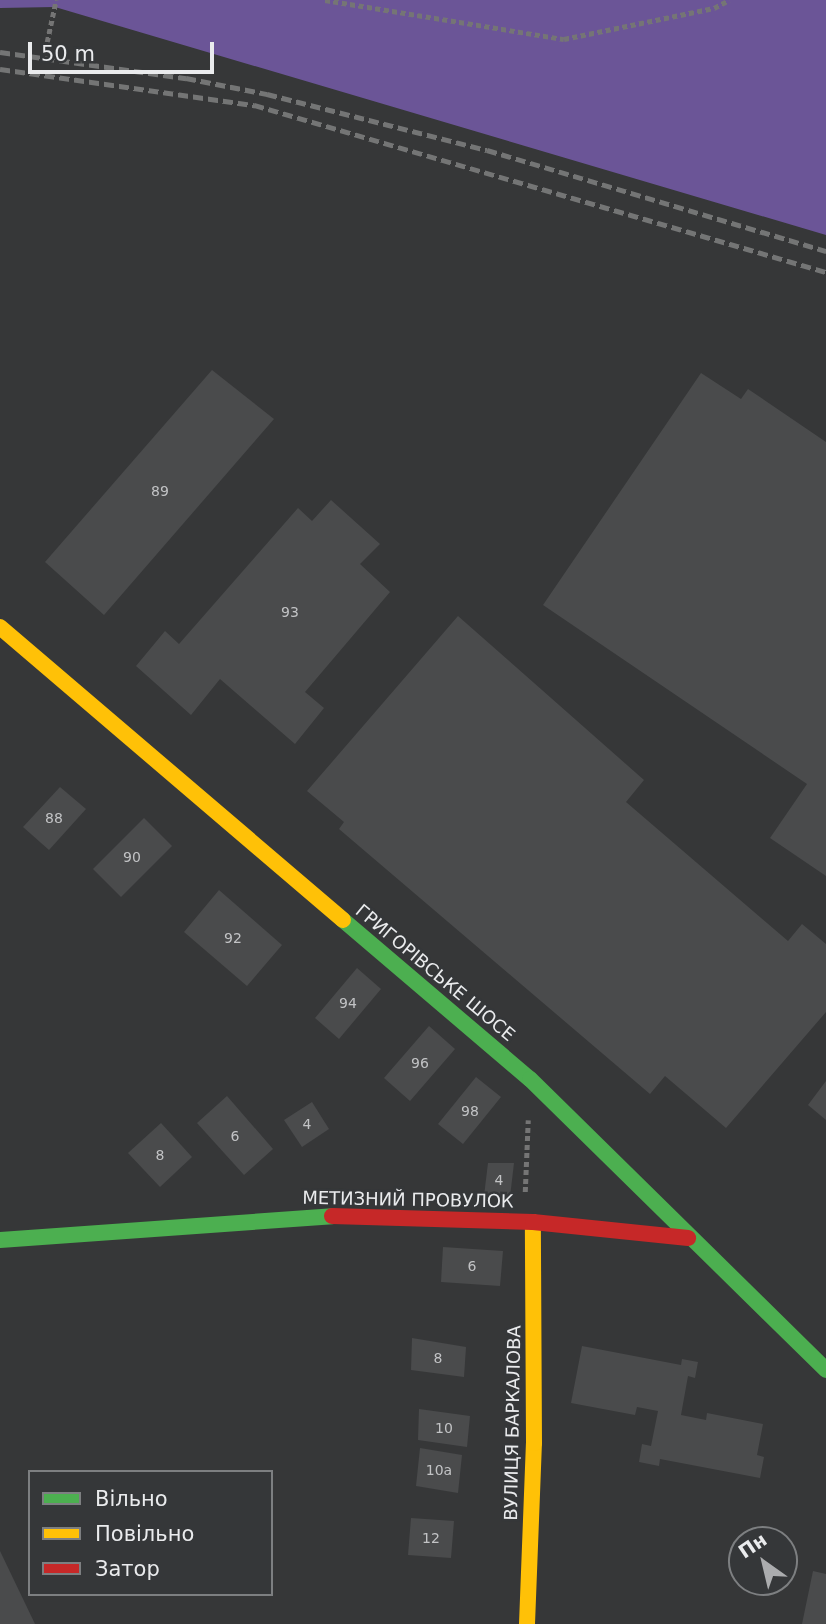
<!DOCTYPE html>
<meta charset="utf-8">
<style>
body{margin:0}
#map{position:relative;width:826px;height:1624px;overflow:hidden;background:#363738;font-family:"DejaVu Sans",sans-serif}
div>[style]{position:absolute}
.forest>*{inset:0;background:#6b5597}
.building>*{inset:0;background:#4a4b4c}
.path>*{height:4.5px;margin-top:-2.25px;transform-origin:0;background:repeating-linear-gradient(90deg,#757575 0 5px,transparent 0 8.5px)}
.fast>*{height:16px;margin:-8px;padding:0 8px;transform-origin:8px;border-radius:8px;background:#4caf50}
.slow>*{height:16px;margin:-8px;padding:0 8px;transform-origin:8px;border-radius:8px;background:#ffc107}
.jam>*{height:16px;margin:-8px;padding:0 8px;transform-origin:8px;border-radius:8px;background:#c62828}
.rail>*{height:5px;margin-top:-2.5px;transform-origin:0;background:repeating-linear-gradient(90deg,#747575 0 10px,transparent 0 15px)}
span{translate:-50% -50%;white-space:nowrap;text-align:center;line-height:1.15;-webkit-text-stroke:5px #353739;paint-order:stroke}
.number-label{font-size:14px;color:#c2c3c5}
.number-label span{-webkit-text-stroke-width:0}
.street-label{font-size:18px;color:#eaebed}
.legend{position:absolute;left:28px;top:1470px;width:245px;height:126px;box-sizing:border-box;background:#353739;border:2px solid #7d7f81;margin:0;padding:9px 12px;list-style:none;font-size:21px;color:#eaebed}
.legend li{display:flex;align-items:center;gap:14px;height:35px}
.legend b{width:35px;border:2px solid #7d7f81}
.north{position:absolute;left:728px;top:1526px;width:70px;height:70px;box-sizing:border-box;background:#353739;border:2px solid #7d7f81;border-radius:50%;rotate:326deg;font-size:19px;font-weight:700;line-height:28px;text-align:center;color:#eaebed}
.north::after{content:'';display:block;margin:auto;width:24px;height:32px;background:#abacae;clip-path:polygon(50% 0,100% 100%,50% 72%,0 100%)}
.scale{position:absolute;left:28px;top:42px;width:186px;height:32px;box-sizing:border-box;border:4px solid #eaebed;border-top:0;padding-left:9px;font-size:21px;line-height:24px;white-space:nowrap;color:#eaebed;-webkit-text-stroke:5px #353739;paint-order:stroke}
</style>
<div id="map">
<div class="forest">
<i style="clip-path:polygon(0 0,826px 0,826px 235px,55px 7px,0 8px)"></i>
</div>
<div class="building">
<i style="clip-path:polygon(212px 370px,274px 419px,104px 615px,45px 562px)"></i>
<i style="clip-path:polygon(701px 373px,741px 399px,748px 389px,826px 442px,826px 876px,770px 838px,807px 784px,543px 605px)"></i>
<i style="clip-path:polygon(331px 500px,380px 544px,360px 564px,390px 592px,305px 692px,324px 708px,295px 744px,220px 679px,191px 715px,136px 666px,165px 631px,179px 644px,298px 508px,312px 521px)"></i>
<i style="clip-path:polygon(458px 616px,644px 780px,626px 802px,788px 941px,802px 924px,826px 944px,826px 1012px,726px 1128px,665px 1076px,650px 1094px,339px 829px,344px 822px,307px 791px)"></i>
<i style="clip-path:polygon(60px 787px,86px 809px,49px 850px,23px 827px)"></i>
<i style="clip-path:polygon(144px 818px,172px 846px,121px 897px,93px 869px)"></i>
<i style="clip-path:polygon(219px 890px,282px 945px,247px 986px,184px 932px)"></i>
<i style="clip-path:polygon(357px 968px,381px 989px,339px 1039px,315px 1018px)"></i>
<i style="clip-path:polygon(429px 1026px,455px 1049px,410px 1101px,384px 1078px)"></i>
<i style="clip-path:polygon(476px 1077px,501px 1097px,463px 1144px,438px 1124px)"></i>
<i style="clip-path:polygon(826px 1081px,826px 1120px,808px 1105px)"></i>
<i style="clip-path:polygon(227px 1096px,273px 1149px,244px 1175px,197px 1123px)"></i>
<i style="clip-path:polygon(312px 1102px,329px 1129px,302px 1147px,284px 1120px)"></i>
<i style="clip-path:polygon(161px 1123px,192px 1157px,160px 1187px,128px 1153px)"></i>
<i style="clip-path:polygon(488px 1163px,514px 1163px,510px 1197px,484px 1196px)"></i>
<i style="clip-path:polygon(443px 1247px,503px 1251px,500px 1286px,441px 1282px)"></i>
<i style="clip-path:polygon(412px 1338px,466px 1347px,464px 1377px,411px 1370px)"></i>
<i style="clip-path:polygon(582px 1346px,681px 1365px,682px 1359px,698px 1362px,695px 1378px,688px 1376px,681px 1415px,706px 1420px,707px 1413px,763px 1424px,757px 1455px,764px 1457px,760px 1478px,660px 1459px,659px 1466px,639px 1462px,642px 1444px,651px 1446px,658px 1411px,637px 1407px,635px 1415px,571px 1403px)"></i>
<i style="clip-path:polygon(419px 1409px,470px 1416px,467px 1447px,418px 1440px)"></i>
<i style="clip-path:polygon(420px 1448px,462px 1455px,458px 1493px,416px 1486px)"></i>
<i style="clip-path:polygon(411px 1518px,454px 1521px,451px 1558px,408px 1555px)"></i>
<i style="clip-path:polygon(0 1551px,35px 1624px,0 1624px)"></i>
<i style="clip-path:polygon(813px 1571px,826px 1574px,826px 1624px,802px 1624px)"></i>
</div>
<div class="path">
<i style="left:325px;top:0;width:242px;rotate:9.3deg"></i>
<i style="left:564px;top:39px;width:153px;rotate:-11.7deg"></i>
<i style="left:714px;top:8px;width:17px;rotate:-28deg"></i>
<i style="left:47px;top:42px;width:43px;rotate:-77.9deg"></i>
<i style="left:525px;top:1192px;width:72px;rotate:-87.6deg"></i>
</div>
<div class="fast">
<i style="left:343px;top:920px;width:245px;rotate:40.4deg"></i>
<i style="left:530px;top:1079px;width:415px;rotate:44.5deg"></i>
<i style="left:0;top:1240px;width:333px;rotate:-4.1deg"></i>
</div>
<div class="slow">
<i style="left:0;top:627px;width:451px;rotate:40.5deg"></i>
<i style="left:527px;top:1624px;width:181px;rotate:-87.8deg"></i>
<i style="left:534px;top:1443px;width:221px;rotate:-90.3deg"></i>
</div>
<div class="jam">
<i style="left:332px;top:1216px;width:201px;rotate:1.7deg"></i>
<i style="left:533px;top:1222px;width:156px;rotate:5.9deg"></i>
</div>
<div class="rail">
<i style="left:0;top:52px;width:188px;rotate:8deg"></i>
<i style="left:186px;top:78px;width:83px;rotate:11.2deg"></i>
<i style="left:267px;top:94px;width:227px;rotate:14.3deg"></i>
<i style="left:487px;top:150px;width:354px;rotate:16.6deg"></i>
<i style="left:0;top:69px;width:257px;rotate:8.1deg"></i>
<i style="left:254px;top:105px;width:596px;rotate:16.28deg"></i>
</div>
<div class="number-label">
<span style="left:160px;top:491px">89</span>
<span style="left:290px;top:612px">93</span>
<span style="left:54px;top:818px">88</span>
<span style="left:132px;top:857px">90</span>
<span style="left:233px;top:938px">92</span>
<span style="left:348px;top:1003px">94</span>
<span style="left:420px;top:1063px">96</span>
<span style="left:470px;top:1111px">98</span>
<span style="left:307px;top:1124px">4</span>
<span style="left:235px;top:1136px">6</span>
<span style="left:160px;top:1155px">8</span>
<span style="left:499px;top:1180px">4</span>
<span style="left:472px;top:1266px">6</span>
<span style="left:438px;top:1358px">8</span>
<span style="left:444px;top:1428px">10</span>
<span style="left:439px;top:1470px">10а</span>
<span style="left:431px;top:1538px">12</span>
</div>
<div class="street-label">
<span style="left:435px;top:973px;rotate:40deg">ГРИГОРІВСЬКЕ ШОСЕ</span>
<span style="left:408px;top:1200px;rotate:1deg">МЕТИЗНИЙ ПРОВУЛОК</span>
<span style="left:513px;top:1423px;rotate:-89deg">ВУЛИЦЯ БАРКАЛОВА</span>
</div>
<ul class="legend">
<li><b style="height:9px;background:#4caf50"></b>Вільно</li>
<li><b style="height:9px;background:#ffc107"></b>Повільно</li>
<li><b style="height:9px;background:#c62828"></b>Затор</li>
</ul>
<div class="north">Пн</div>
<div class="scale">50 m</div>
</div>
